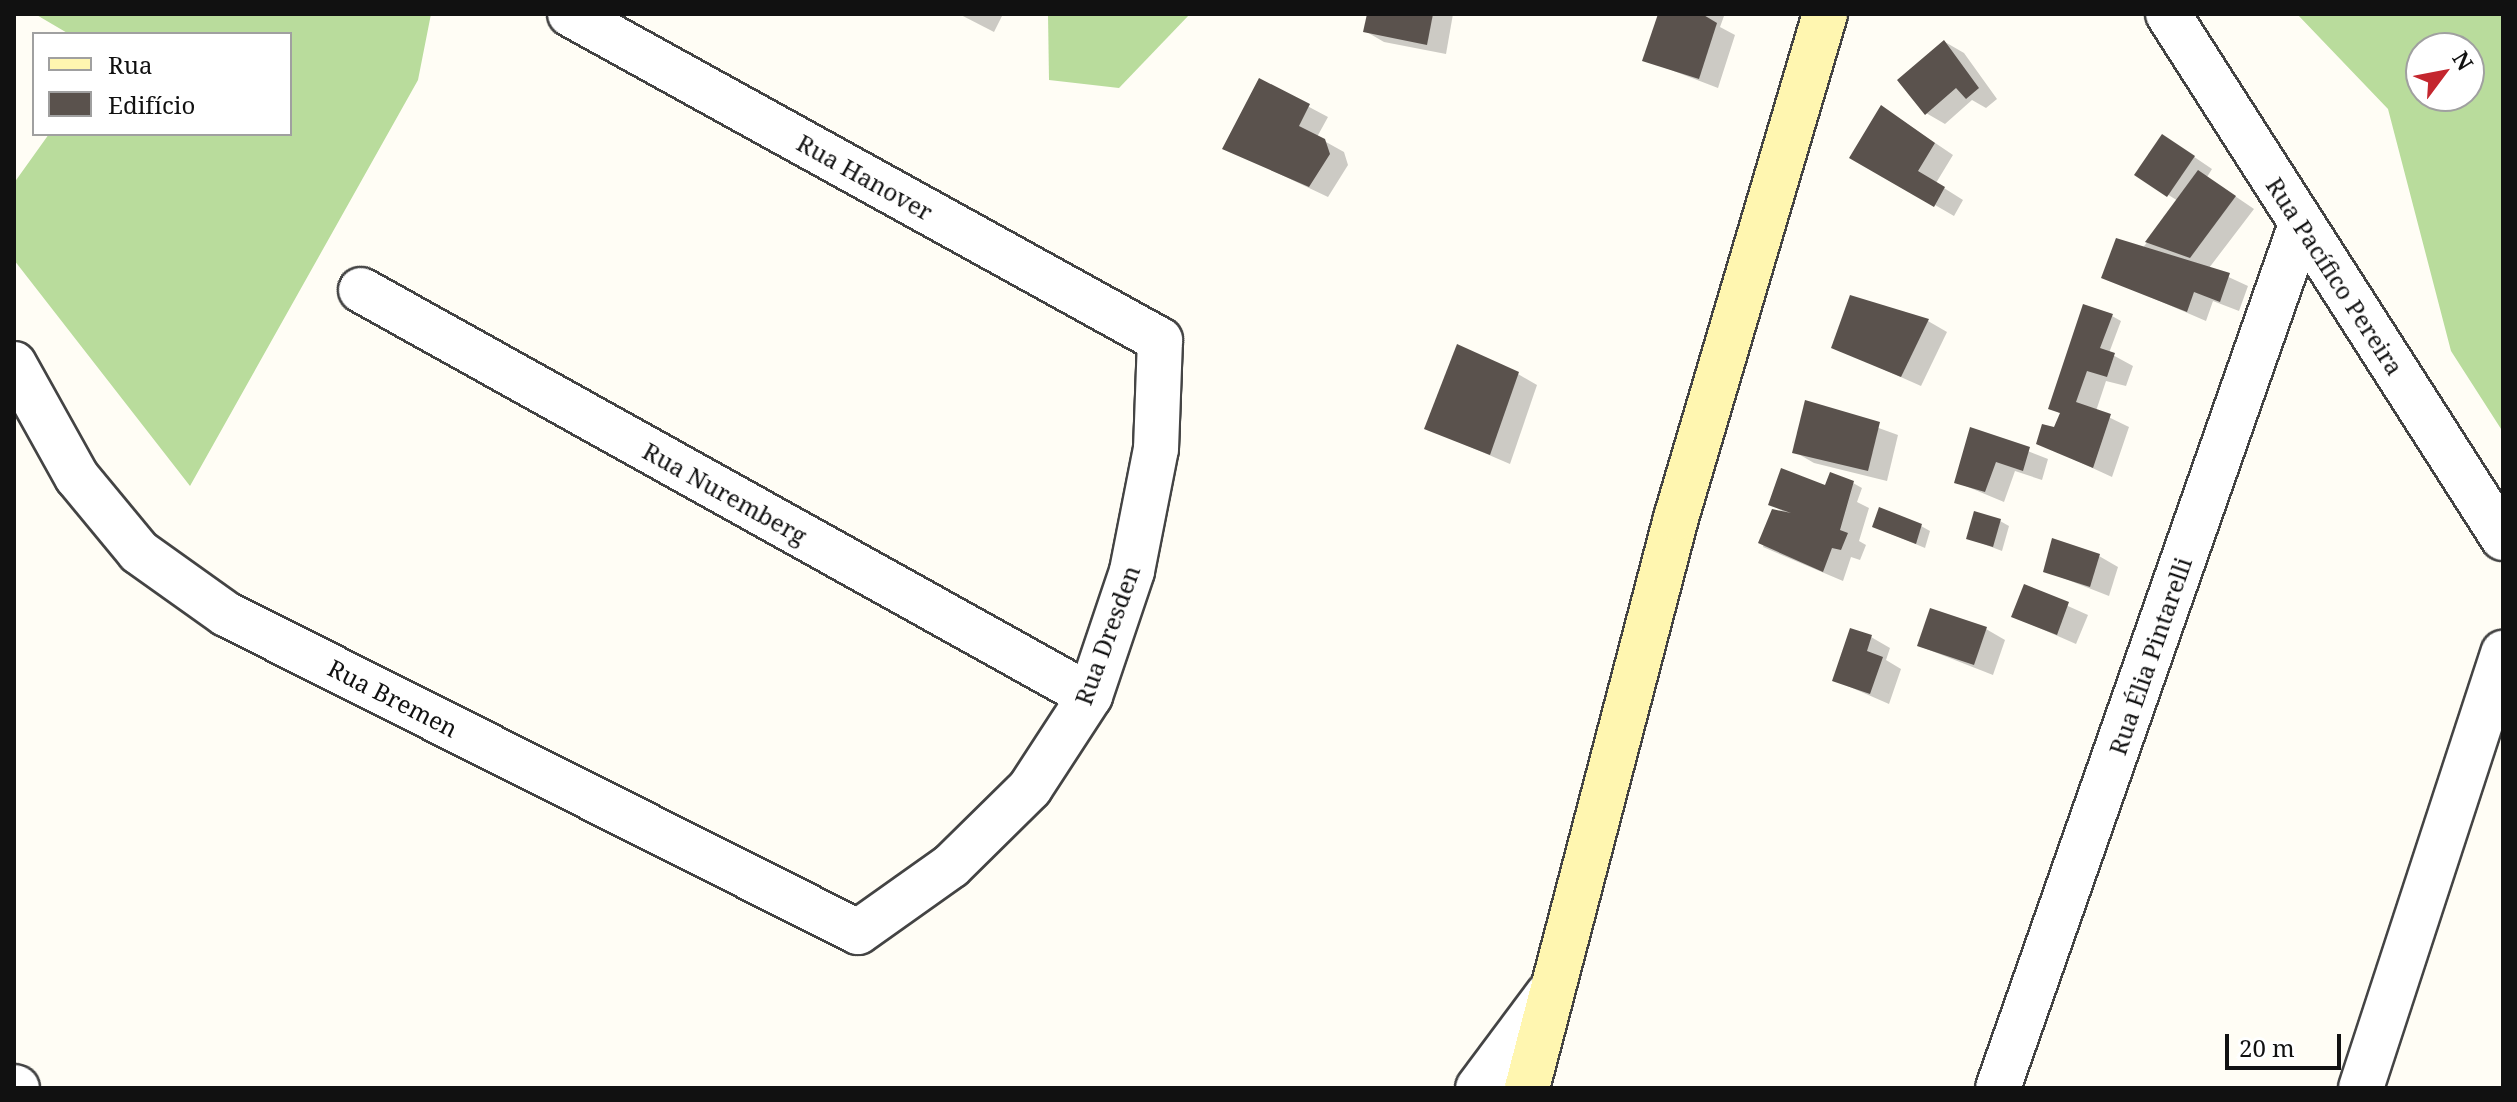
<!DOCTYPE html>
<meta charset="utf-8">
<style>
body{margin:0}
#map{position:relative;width:2517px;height:1102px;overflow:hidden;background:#fffdf5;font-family:"Noto Serif",serif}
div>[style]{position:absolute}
.forest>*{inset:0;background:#b9dc9c}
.shadow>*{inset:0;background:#0003}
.building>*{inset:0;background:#5a524d}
.roads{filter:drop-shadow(2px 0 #444) drop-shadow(-2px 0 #444) drop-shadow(0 2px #444) drop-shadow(0 -2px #444)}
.minor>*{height:44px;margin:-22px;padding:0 22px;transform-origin:22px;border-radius:22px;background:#fff}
.secondary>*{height:44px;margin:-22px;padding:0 22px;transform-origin:22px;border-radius:22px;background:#fff6b0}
span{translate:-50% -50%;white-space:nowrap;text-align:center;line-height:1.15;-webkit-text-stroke:8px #fff;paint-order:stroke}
.street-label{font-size:24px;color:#111}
.frame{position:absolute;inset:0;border:16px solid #111;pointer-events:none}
.legend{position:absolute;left:32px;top:32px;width:260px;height:104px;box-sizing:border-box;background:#fff;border:2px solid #a0a0a0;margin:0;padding:10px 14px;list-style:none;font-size:24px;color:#111}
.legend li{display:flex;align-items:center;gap:16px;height:40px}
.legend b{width:40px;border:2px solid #a0a0a0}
.north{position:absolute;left:2405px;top:32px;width:80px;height:80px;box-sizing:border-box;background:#fff;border:2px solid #a0a0a0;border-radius:50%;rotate:58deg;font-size:22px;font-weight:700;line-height:32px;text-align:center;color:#111}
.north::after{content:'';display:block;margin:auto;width:28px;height:36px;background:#c4262e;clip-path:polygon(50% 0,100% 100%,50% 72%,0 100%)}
.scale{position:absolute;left:2225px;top:1034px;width:116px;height:36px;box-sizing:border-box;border:4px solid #111;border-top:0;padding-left:10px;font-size:24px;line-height:28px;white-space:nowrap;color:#111;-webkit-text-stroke:6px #fff;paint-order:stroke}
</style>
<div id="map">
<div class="forest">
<i style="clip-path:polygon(35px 14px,431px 14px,418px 80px,190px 486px,14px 260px,14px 183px,49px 134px,290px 134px,290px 34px,69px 34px)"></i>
<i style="clip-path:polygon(1048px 14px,1190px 14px,1119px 88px,1049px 80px)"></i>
<i style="clip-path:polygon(evenodd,2297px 14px,2503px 14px,2503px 432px,2451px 351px,2388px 109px,2297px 14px,2421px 48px,2469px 48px,2469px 96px,2421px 96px,2421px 48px)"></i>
</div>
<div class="shadow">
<i style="clip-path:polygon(959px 14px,1003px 14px,994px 32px)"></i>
<i style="clip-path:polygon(1369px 14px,1453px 14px,1446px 54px,1384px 42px,1365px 31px)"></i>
<i style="clip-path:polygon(1660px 14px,1724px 16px,1720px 27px,1735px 35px,1718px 88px,1645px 60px)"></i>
<i style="clip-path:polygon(1945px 42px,1964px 53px,1997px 99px,1986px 108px,1972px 100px,1945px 124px,1926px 113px)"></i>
<i style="clip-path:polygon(1260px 81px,1328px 117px,1317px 137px,1344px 152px,1348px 165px,1328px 197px,1225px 148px)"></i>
<i style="clip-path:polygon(1882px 107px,1953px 155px,1936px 183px,1963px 200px,1954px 216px,1852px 157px)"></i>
<i style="clip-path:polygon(2181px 148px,2212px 169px,2207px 177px,2254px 209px,2209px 268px,2248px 286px,2239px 311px,2213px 301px,2206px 321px,2104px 277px,2142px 249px,2178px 201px,2137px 175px)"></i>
<i style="clip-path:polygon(2112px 316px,2121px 321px,2109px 353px,2133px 366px,2126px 386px,2106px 381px,2096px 411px,2129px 427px,2112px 477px,2038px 443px,2056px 429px,2061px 414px,2051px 408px)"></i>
<i style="clip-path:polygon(1928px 321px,1947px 332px,1921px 386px,1833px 347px)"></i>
<i style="clip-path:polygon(1518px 374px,1537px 385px,1510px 464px,1426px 428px)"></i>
<i style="clip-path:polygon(1807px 402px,1898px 435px,1887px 481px,1814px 463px,1795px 452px)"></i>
<i style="clip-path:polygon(1971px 429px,2048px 459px,2042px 480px,2015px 471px,2004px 502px,1956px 482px)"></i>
<i style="clip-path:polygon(1853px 483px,1862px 488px,1857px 502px,1869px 508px,1859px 541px,1866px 545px,1860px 560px,1851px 557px,1843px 581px,1763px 547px,1773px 511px,1784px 512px,1770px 504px)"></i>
<i style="clip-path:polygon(2000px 521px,2009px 526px,2002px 551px,1968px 538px)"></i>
<i style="clip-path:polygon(1921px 526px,1930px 531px,1925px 548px,1884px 531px)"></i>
<i style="clip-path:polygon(2099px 556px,2118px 567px,2109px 596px,2045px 571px)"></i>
<i style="clip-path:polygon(2025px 587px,2088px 615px,2076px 644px,2014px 617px)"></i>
<i style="clip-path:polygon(1986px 629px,2005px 640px,1993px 675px,1919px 646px)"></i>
<i style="clip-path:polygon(1871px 637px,1890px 648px,1886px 660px,1901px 669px,1889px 704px,1834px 680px)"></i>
</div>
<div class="building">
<i style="clip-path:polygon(1367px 14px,1433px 14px,1427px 45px,1363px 32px)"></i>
<i style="clip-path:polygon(1658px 14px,1702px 14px,1717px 23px,1699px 79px,1642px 61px)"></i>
<i style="clip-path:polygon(1944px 40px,1979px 88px,1966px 99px,1956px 88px,1925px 115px,1897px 80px)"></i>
<i style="clip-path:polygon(1259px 78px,1310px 104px,1299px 126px,1325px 139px,1330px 154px,1309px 187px,1222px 149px)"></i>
<i style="clip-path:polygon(1881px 105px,1935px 143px,1918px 171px,1945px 187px,1934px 207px,1849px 158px)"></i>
<i style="clip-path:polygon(2162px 134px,2195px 156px,2167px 197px,2134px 175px)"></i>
<i style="clip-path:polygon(2198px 170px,2236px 196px,2190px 258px,2145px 242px)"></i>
<i style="clip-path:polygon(2116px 238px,2230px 273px,2220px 302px,2194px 292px,2187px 312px,2101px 278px)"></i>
<i style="clip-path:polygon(1850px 295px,1929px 319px,1901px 377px,1831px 348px)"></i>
<i style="clip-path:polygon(2083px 304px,2113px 314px,2100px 348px,2115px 353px,2107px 377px,2087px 371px,2076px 402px,2111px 414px,2093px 468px,2036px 444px,2042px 424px,2054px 427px,2060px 413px,2048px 409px)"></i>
<i style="clip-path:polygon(1457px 344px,1519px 372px,1490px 455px,1424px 429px)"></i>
<i style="clip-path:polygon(1805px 400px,1880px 422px,1868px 471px,1792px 453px)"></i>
<i style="clip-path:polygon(1970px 427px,2030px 447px,2023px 471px,1996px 462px,1985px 492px,1954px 483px)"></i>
<i style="clip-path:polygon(1781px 468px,1825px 485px,1830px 472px,1854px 481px,1840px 530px,1848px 533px,1841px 550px,1832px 548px,1823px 572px,1758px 543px,1772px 509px,1791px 513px,1768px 505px)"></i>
<i style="clip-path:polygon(1879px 507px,1922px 524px,1916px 544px,1872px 527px)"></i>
<i style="clip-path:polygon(1974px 511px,2001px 519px,1993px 547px,1966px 539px)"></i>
<i style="clip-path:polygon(2052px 538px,2100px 554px,2090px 587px,2043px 572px)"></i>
<i style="clip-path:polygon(2024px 584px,2069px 602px,2057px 635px,2011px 617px)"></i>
<i style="clip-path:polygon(1930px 608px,1987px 627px,1974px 665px,1917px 646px)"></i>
<i style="clip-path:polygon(1850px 628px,1872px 635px,1867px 651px,1883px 657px,1870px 694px,1832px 681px)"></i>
</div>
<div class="roads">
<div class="minor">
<i style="left:2168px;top:14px;width:622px;rotate:57.41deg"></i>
<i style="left:361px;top:290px;width:834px;rotate:29.11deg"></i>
<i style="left:14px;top:364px;width:129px;rotate:60.9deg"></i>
<i style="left:77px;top:477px;width:97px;rotate:50.4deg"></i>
<i style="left:139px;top:552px;width:107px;rotate:35.5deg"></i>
<i style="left:226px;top:614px;width:707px;rotate:26.71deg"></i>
<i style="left:858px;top:932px;width:114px;rotate:-35.4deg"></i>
<i style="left:951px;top:866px;width:111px;rotate:-44.6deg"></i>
<i style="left:1030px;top:788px;width:110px;rotate:-56.9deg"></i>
<i style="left:1090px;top:696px;width:132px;rotate:-71.4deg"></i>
<i style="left:1132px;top:571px;width:124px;rotate:-78.9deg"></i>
<i style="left:1156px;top:449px;width:109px;rotate:-87.9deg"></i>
<i style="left:1160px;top:340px;width:674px;rotate:-151.08deg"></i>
<i style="left:14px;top:1087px;width:3px;rotate:18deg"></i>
<i style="left:1478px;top:1088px;width:117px;rotate:-53.3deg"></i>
<i style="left:1998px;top:1088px;width:916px;rotate:-70.67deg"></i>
<i style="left:2361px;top:1088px;width:458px;rotate:-71.9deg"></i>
</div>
<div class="secondary">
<i style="left:1527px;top:1088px;width:589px;rotate:-75.35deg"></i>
<i style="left:1676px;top:518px;width:526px;rotate:-73.53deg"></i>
</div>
</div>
<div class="street-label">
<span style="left:865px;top:177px;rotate:29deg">Rua Hanover</span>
<span style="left:2335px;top:276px;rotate:57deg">Rua Pacífico Pereira</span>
<span style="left:725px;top:493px;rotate:29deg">Rua Nuremberg</span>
<span style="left:1107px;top:635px;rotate:-70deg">Rua Dresden</span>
<span style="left:2150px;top:656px;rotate:-71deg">Rua Élia Pintarelli</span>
<span style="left:393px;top:698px;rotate:27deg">Rua Bremen</span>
</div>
<div class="frame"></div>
<ul class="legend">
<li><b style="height:10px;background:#fff6b0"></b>Rua</li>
<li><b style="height:22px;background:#5a524d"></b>Edifício</li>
</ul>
<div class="north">N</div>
<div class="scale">20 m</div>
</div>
